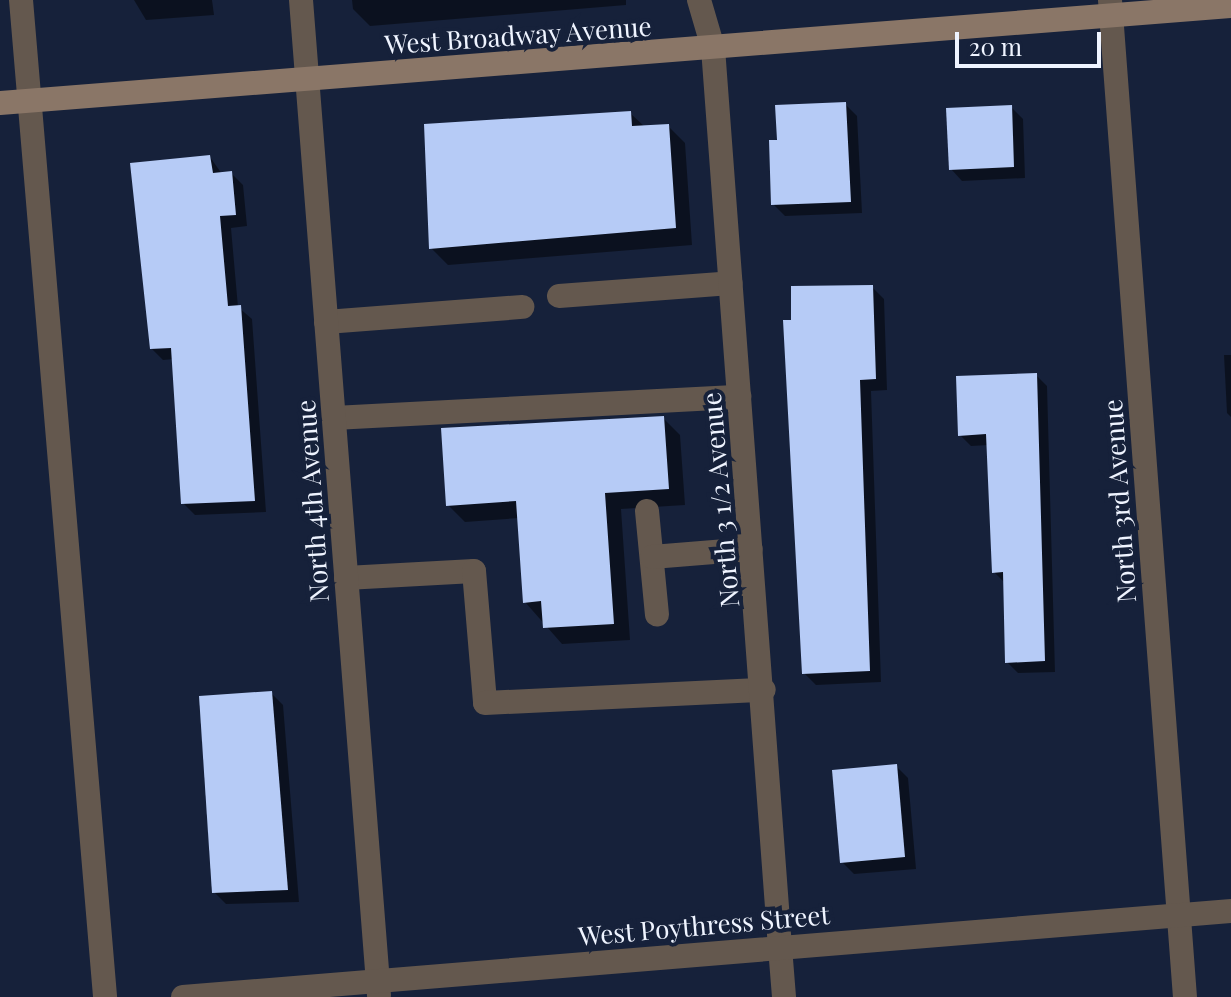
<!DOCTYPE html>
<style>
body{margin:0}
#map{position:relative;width:1231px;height:997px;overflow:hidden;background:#16213a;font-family:"Playfair Display",serif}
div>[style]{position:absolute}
.shadow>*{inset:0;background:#0007}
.building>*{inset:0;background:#b6cbf6}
.lane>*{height:24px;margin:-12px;padding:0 12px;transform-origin:12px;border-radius:12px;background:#64584e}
.street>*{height:24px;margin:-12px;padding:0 12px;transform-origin:12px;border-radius:12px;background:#64584e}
.secondary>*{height:24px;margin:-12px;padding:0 12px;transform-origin:12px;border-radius:12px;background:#8a7667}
span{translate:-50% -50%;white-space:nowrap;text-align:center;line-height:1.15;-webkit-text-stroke:8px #16213a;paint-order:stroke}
.street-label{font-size:26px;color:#eff4ff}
.scale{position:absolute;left:955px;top:32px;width:146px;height:36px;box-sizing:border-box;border:4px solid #eff4ff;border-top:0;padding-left:10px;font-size:24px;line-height:28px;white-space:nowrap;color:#eff4ff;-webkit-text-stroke:6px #16213a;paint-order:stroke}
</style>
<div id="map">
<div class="shadow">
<i style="clip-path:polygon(134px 0,212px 0,214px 15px,146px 20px)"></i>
<i style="clip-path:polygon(352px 0,626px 0,626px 5px,370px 26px,353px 9px)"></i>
<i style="clip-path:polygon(845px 104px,857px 116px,862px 213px,785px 216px,773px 204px,779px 142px)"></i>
<i style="clip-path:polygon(1011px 107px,1023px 119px,1025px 178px,962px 181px,951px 169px)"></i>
<i style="clip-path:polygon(630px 113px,645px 127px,668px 126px,685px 143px,692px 245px,448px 265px,431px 248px)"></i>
<i style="clip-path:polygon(210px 157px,222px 174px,231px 173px,243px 185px,247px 226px,231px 228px,238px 307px,252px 319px,266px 512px,195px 515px,183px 503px,174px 359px,163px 360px,151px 348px)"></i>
<i style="clip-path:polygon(872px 287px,884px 299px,887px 390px,871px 391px,881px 682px,816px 685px,804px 673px)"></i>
<i style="clip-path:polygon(1224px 355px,1231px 355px,1231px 417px,1227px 413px)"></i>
<i style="clip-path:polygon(1036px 375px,1047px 386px,1055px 672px,1018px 673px,1007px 662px,1005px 583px,994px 572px,989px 445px,971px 446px,960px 435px)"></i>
<i style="clip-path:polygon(663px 418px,680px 435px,685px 505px,621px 509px,630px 640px,562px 644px,525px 602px,519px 518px,465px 522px,448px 505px)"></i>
<i style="clip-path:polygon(271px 693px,283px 705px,299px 902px,226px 904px,214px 892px)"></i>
<i style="clip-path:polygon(896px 766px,908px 778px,916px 869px,854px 874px,842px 862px)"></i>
</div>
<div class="building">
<i style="clip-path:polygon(846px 102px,851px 202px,771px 205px,769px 140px,777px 140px,775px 105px)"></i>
<i style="clip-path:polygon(1012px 105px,1014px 167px,949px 170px,946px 108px)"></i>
<i style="clip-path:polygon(631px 111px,632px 126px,669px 124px,676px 228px,429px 249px,424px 124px)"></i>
<i style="clip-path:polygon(210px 155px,213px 173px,232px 171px,236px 215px,220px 216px,228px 306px,241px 305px,255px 501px,181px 504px,171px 348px,150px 349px,130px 163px)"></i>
<i style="clip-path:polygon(873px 285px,876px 379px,860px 380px,870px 671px,802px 674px,783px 320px,791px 320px,791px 286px)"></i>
<i style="clip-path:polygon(1037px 373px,1045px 661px,1005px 663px,1003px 572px,992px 573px,986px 434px,958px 436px,956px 376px)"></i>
<i style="clip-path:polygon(664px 416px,669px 489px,605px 493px,614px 624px,543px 628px,541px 601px,523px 603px,516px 501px,446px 506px,441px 428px)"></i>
<i style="clip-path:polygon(272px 691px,288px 890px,212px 893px,199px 696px)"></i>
<i style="clip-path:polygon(897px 764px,905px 857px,840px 863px,832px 770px)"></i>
</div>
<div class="lane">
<i style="left:21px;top:0;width:1001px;rotate:85.18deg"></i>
<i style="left:699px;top:0;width:50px;rotate:73.7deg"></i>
<i style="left:559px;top:296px;width:172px;rotate:-4.3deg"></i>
<i style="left:326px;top:322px;width:197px;rotate:-4.4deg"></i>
<i style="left:334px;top:418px;width:406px;rotate:-3deg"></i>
<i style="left:647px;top:511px;width:104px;rotate:84.5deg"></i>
<i style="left:652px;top:557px;width:99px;rotate:-4.6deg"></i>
<i style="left:346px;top:578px;width:128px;rotate:-3.1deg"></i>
<i style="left:474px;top:571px;width:132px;rotate:85.2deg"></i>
<i style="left:485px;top:703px;width:279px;rotate:-2.7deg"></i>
<i style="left:780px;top:947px;width:50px;rotate:85.4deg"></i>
</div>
<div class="street">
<i style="left:301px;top:0;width:998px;rotate:85.52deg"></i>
<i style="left:1110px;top:0;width:1000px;rotate:85.7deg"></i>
<i style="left:713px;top:48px;width:901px;rotate:85.74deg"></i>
<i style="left:183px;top:997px;width:1052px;rotate:-4.69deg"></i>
</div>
<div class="secondary">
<i style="left:0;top:103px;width:1235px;rotate:-4.51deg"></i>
</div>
<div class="street-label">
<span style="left:518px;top:35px;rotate:-4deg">West Broadway Avenue</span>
<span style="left:720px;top:500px;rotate:-95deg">North 3 1/2 Avenue</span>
<span style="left:312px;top:501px;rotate:-94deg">North 4th Avenue</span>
<span style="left:1119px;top:501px;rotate:-94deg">North 3rd Avenue</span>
<span style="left:704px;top:925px;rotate:-5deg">West Poythress Street</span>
</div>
<div class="scale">20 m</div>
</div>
